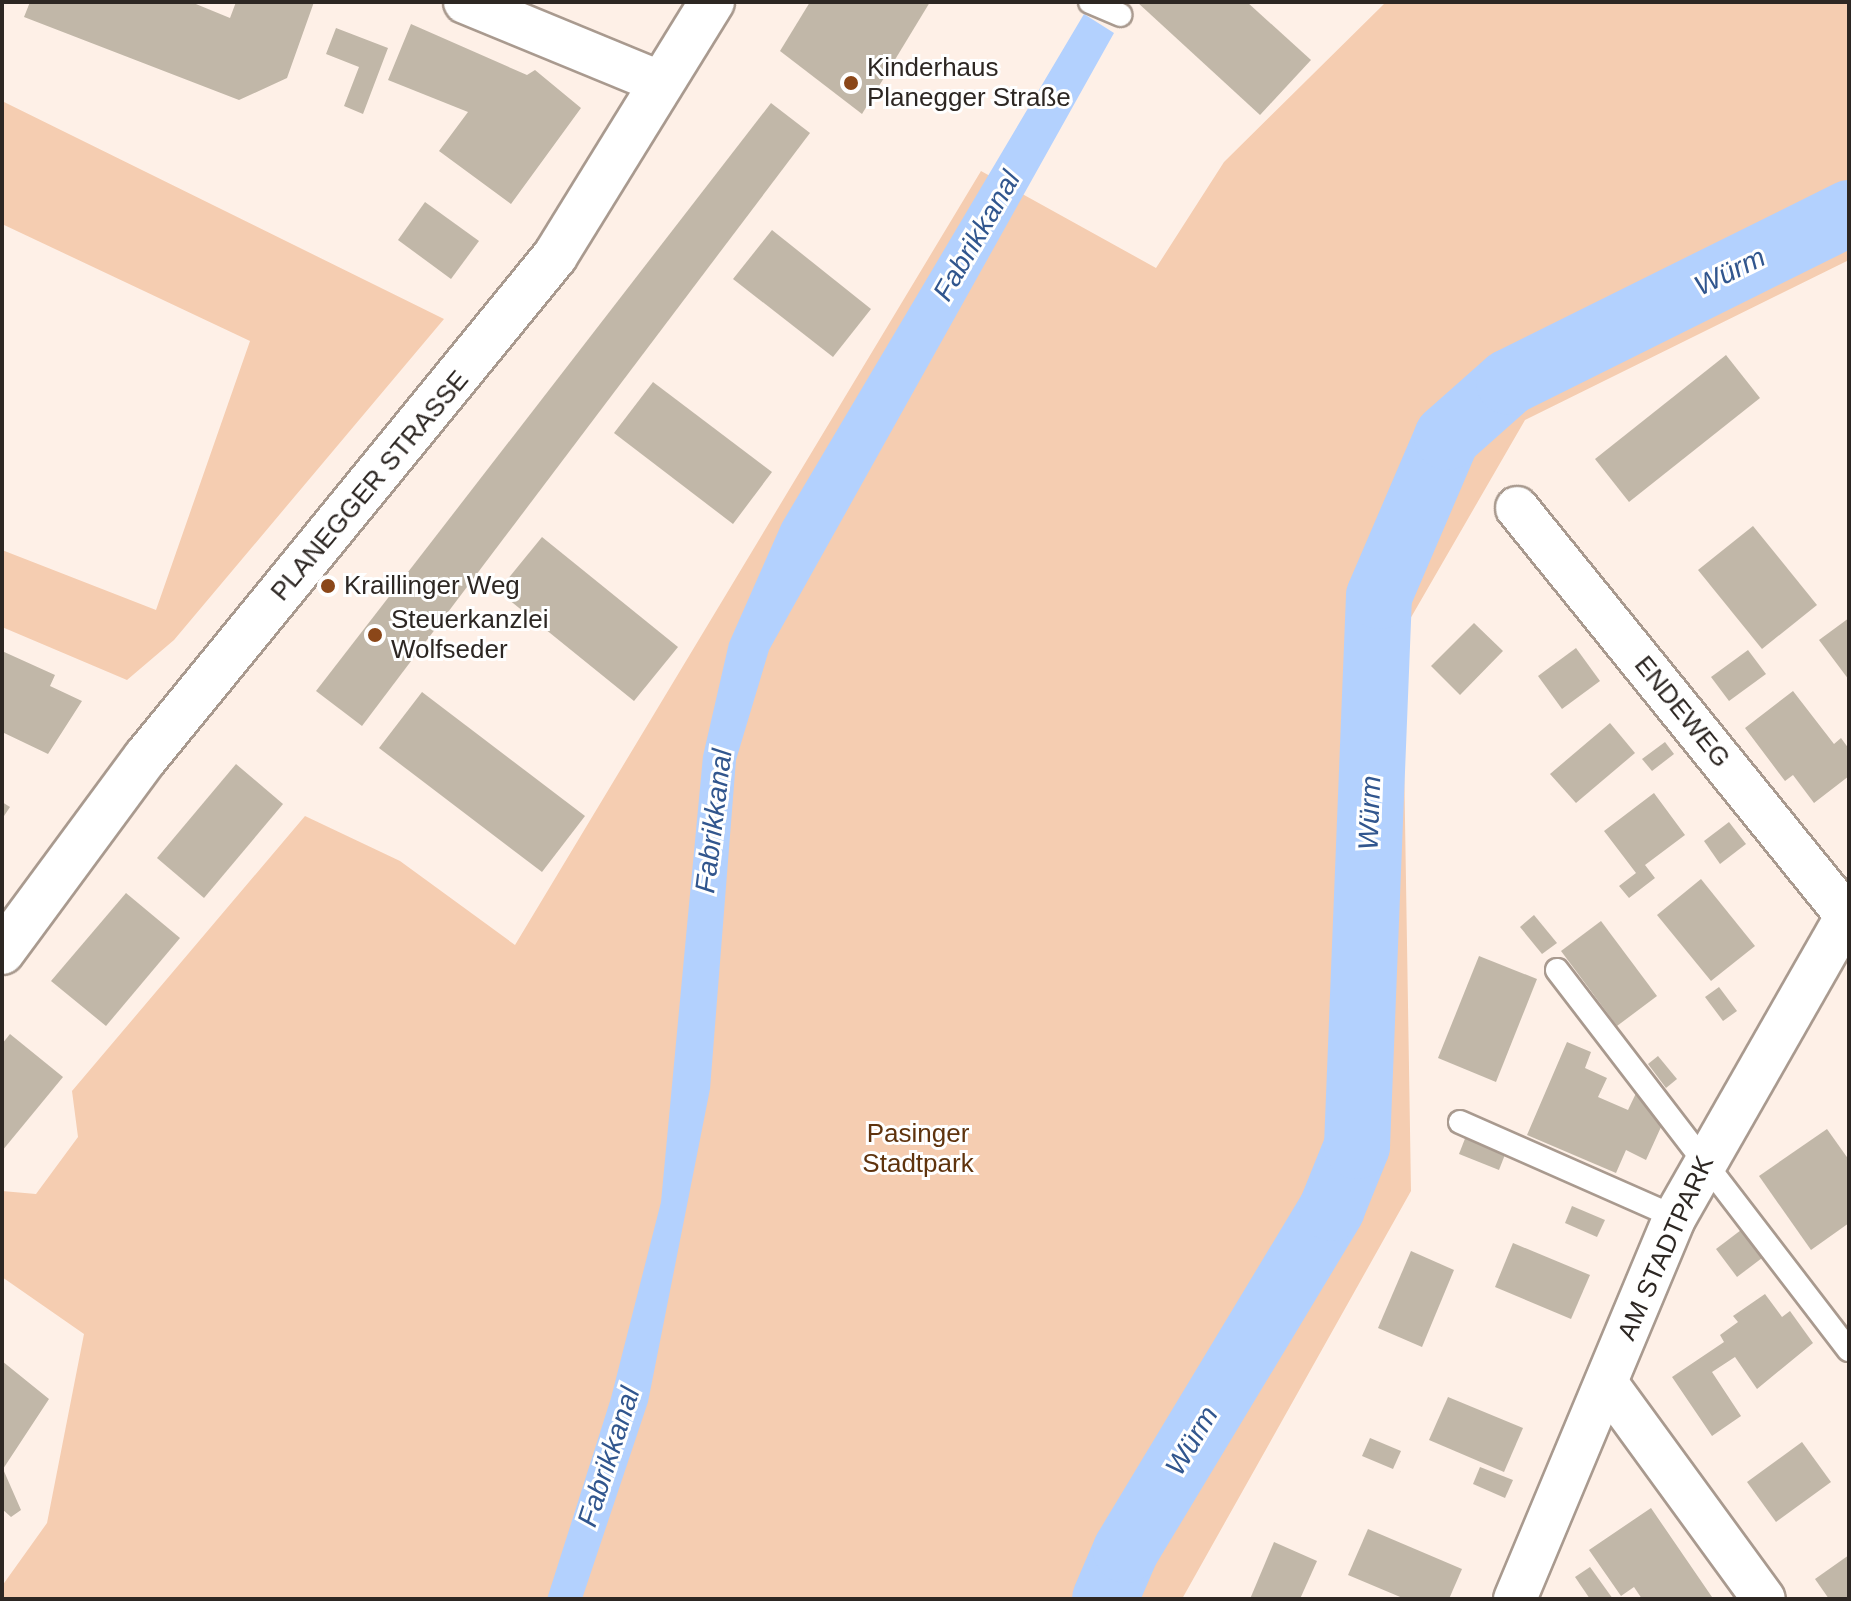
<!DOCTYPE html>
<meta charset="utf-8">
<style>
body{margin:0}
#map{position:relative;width:1851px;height:1601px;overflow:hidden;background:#fef0e7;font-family:Helvetica,sans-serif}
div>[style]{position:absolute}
.green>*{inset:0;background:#f5cdb1}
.water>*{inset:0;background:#b3d1fe}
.river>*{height:66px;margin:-33px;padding:0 33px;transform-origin:33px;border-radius:33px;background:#b3d1fe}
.building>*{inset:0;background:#c1b7a8}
.roads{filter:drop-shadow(2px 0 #a99a8f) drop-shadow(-2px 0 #a99a8f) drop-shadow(0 2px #a99a8f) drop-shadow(0 -2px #a99a8f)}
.lane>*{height:22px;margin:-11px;padding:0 11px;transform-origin:11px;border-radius:11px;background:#fff}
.street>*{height:42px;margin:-21px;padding:0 21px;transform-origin:21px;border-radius:21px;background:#fff}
.secondary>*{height:44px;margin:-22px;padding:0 22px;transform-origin:22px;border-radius:22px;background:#fff}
.dots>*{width:22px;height:22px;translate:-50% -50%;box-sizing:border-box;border:4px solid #fff;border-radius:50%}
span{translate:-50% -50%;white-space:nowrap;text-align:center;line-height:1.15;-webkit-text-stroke:6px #fff;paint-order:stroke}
.poi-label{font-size:26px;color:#2d2723}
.left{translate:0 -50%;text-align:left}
.street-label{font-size:26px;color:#2d2723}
.park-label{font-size:26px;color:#5f330d}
.water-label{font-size:28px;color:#31568e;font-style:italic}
.frame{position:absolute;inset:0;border:4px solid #2d2723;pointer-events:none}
</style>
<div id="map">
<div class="green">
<i style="clip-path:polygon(1386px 2px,1849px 2px,1849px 260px,1525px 420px,1402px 633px,1411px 1191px,1182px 1599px,2px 1599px,2px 1586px,47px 1523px,84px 1334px,2px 1277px,2px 1191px,36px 1194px,78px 1137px,72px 1091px,305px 816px,400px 861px,515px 945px,981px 171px,1156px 268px,1224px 162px)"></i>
<i style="clip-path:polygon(2px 101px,444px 319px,174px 640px,127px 680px,2px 627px,2px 550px,156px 610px,250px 341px,2px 224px)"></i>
</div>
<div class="water">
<i style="clip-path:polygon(1084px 14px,1114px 33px,769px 650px,736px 760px,710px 1089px,648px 1402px,582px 1599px,547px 1599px,611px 1398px,661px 1202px,703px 756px,729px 643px,782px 523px)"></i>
</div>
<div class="river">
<i style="left:1105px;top:1599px;width:53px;rotate:-66.8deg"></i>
<i style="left:1126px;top:1550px;width:399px;rotate:-58.9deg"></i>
<i style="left:1332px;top:1208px;width:67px;rotate:-68deg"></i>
<i style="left:1357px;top:1146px;width:550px;rotate:-87.71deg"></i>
<i style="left:1379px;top:596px;width:173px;rotate:-66.8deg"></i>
<i style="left:1447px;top:437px;width:83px;rotate:-41.6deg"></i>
<i style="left:1509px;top:382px;width:380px;rotate:-26.4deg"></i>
</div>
<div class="building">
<i style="clip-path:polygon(30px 2px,191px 2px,230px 18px,236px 2px,314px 2px,287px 78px,239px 100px,24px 17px)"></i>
<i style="clip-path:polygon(810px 2px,930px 2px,862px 114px,780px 51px)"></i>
<i style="clip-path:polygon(1137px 2px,1247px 2px,1311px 60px,1260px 115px)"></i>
<i style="clip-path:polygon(411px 24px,527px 75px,535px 70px,581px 108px,511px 204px,439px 151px,468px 112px,388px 80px)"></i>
<i style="clip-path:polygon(336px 28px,388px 48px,363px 114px,344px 106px,359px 67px,326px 54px)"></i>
<i style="clip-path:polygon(771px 103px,810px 133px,362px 726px,316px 691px)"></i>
<i style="clip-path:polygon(425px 202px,479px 241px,451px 279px,398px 240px)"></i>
<i style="clip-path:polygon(772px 230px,871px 309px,833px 357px,733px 279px)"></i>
<i style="clip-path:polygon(1726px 355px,1760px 398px,1629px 502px,1595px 459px)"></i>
<i style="clip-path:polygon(653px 382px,772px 472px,733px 524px,614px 433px)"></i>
<i style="clip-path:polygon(1753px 526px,1817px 605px,1762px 649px,1698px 570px)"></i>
<i style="clip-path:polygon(542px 537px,678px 647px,634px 701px,498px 591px)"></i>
<i style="clip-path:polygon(1849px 618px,1849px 680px,1819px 640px)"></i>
<i style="clip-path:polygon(1474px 623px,1503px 651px,1460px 695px,1431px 666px)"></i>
<i style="clip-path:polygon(1576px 648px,1600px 681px,1562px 709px,1538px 676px)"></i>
<i style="clip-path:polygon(1748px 650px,1766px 674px,1729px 701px,1711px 677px)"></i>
<i style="clip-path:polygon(2px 651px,55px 675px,50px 686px,82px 701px,48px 754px,2px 732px)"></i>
<i style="clip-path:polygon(1793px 691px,1834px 744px,1841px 738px,1849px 749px,1849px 776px,1814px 803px,1793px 775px,1785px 781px,1745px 728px)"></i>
<i style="clip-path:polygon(422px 692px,585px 816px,542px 872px,379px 748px)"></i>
<i style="clip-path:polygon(1610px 723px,1635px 753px,1576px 803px,1550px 774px)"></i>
<i style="clip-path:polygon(1665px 742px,1674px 754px,1652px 771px,1642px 759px)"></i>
<i style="clip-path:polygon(236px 764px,283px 804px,204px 898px,157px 858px)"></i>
<i style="clip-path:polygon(1654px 793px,1685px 835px,1645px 865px,1655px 878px,1629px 898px,1619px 886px,1636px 873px,1604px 831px)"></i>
<i style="clip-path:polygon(2px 802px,10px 807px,2px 819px)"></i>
<i style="clip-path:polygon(1729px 822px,1746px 844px,1720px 864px,1704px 841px)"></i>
<i style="clip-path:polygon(1701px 879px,1755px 946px,1711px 981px,1657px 915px)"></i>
<i style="clip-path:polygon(126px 893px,180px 938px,106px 1026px,51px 981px)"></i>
<i style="clip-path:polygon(1534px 915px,1557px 943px,1542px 954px,1520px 927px)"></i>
<i style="clip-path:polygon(1601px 921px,1657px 996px,1617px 1026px,1561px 951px)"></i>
<i style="clip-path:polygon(1479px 956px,1537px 979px,1496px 1082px,1438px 1058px)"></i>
<i style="clip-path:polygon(1719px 987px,1737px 1011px,1723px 1021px,1705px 997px)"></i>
<i style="clip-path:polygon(10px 1034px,63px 1077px,2px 1151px,2px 1044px)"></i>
<i style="clip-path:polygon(1567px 1042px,1591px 1052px,1585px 1068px,1607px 1078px,1598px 1097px,1628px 1110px,1638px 1089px,1666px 1116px,1646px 1160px,1626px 1150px,1616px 1173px,1527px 1135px)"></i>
<i style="clip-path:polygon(1658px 1056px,1677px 1079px,1666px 1088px,1648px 1064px)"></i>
<i style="clip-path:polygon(1827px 1129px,1849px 1160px,1849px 1223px,1811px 1250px,1759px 1176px)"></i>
<i style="clip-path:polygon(1466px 1136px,1506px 1152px,1499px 1170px,1459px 1154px)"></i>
<i style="clip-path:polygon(1572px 1206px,1605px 1220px,1597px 1237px,1565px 1223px)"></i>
<i style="clip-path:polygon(1745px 1227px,1766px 1255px,1737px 1277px,1716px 1249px)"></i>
<i style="clip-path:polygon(1513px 1243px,1590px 1275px,1571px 1319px,1495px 1287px)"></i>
<i style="clip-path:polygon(1411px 1251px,1454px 1270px,1422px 1347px,1378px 1328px)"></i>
<i style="clip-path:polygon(1765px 1294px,1782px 1317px,1790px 1311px,1813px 1343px,1757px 1389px,1735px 1357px,1712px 1372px,1741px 1416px,1712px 1436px,1672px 1377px,1724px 1342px,1720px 1335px,1738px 1322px,1733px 1316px)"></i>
<i style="clip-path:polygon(2px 1361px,49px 1399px,3px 1469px,21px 1510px,11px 1517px,2px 1509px)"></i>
<i style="clip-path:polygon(1448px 1397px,1523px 1428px,1504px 1472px,1429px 1440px)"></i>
<i style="clip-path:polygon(1370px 1438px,1401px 1451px,1393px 1469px,1362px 1456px)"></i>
<i style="clip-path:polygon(1802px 1442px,1831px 1482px,1776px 1522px,1747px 1482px)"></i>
<i style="clip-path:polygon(1480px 1467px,1513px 1480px,1505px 1498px,1473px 1484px)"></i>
<i style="clip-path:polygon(1651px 1508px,1712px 1597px,1708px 1599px,1642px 1599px,1634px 1587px,1621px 1596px,1589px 1550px)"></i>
<i style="clip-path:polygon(1368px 1529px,1462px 1569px,1449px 1599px,1405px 1599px,1348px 1575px)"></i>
<i style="clip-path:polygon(1274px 1542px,1317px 1561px,1300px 1599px,1250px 1599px)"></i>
<i style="clip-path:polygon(1849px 1555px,1849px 1599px,1829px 1599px,1815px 1579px)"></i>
<i style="clip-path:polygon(1590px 1567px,1613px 1599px,1590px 1599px,1575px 1577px)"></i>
</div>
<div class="roads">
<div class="lane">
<i style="left:1090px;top:2px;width:33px;rotate:23deg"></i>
<i style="left:1557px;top:970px;width:479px;rotate:52.5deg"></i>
<i style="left:1460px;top:1122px;width:235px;rotate:23.8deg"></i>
</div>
<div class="street">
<i style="left:465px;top:2px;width:213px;rotate:22.4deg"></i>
<i style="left:1517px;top:508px;width:525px;rotate:51.03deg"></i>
<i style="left:1607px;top:1384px;width:266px;rotate:53.9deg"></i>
<i style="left:1515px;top:1599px;width:414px;rotate:-67.3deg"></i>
<i style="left:1675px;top:1217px;width:351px;rotate:-60.3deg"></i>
</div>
<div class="secondary">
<i style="left:2px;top:952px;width:242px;rotate:-53.6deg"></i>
<i style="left:146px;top:757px;width:647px;rotate:-50.77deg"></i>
<i style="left:555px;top:256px;width:299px;rotate:-58.3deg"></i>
</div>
</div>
<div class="dots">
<i style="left:851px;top:83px;background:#8b4719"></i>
<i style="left:328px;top:586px;background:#8b4719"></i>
<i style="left:375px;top:635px;background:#8b4719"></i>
</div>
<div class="poi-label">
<span class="left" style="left:867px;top:83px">Kinderhaus<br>Planegger Straße</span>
<span class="left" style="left:344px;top:586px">Kraillinger Weg</span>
<span class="left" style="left:391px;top:635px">Steuerkanzlei<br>Wolfseder</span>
</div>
<div class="street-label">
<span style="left:370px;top:486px;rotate:-50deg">PLANEGGER STRASSE</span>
<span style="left:1682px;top:712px;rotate:51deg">ENDEWEG</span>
<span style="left:1666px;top:1248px;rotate:-66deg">AM STADTPARK</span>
</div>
<div class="park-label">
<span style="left:918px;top:1149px">Pasinger<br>Stadtpark</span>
</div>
<div class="water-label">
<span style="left:977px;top:236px;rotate:-60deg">Fabrikkanal</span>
<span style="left:1730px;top:272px;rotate:-26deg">Würm</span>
<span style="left:1370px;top:813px;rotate:-88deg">Würm</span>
<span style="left:714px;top:821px;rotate:-83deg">Fabrikkanal</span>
<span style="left:1192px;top:1441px;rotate:-59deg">Würm</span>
<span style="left:609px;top:1457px;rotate:-72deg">Fabrikkanal</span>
</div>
<div class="frame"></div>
</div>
